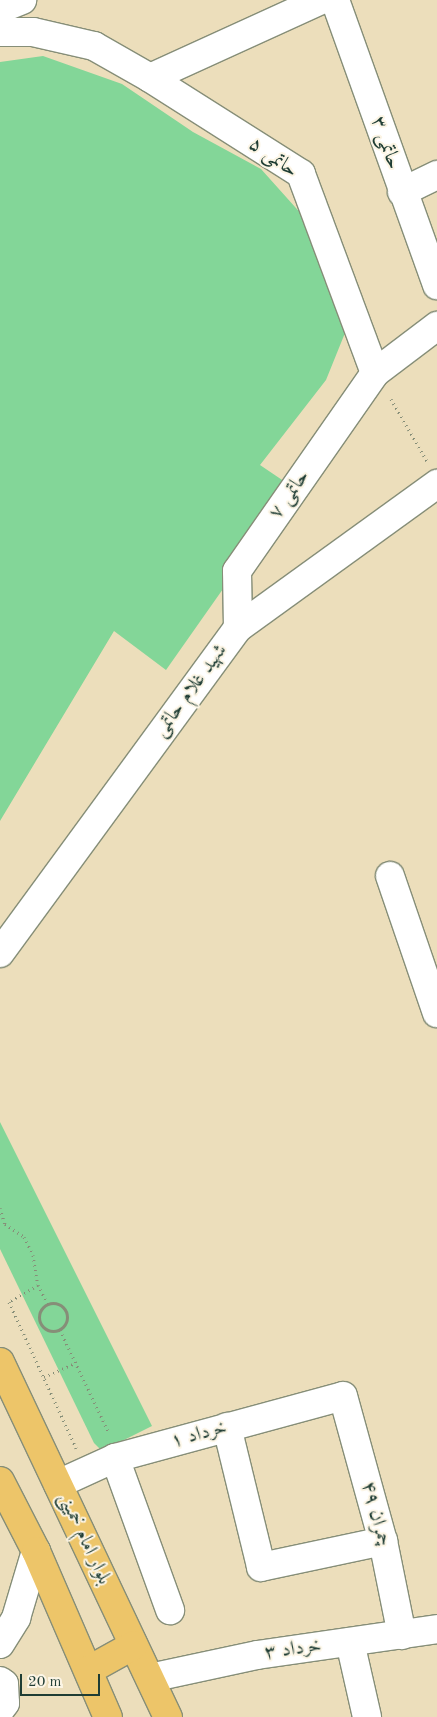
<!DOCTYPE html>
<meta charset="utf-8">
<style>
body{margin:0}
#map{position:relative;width:437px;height:1717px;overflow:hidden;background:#ecdebb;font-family:"Old Standard TT",Amiri,serif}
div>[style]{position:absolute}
.green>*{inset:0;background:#83d698}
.path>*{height:3px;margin-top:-1.5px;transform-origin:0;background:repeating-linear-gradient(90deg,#868e78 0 1px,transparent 0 5px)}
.path>.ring{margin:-1.5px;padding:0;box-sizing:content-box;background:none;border:3px solid #868e78;border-radius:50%}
.roads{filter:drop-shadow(1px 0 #868e78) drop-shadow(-1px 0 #868e78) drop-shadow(0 1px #868e78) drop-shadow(0 -1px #868e78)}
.minor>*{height:28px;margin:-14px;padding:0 14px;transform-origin:14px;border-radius:14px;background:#fff}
.major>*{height:28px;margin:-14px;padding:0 14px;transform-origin:14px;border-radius:14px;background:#edc569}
span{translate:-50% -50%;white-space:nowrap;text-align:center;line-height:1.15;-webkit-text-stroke:4px #fcf5e5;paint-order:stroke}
.street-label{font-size:20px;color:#1f3d34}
.scale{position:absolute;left:20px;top:1674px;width:80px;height:22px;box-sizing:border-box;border:2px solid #1f3d34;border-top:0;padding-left:6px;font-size:15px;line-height:18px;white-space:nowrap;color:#1f3d34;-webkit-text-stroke:4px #fcf5e5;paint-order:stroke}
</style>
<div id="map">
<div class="green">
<i style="clip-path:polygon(43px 56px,122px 84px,193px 132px,261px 169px,304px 217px,345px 333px,326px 380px,260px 465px,294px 488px,166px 670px,114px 631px,0 821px,0 62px)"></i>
<i style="clip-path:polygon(0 1122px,152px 1426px,102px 1451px,94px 1443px,0 1249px)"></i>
</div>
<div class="path">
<i style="left:391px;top:399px;width:72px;rotate:59.9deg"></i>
<i style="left:0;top:1208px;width:17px;rotate:73deg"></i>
<i style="left:5px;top:1224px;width:23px;rotate:34deg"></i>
<i style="left:24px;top:1237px;width:20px;rotate:63deg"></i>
<i style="left:33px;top:1255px;width:30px;rotate:81deg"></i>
<i style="left:38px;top:1285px;width:22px;rotate:63deg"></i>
<i style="left:38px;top:1285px;width:34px;rotate:150deg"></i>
<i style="left:9px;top:1302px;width:161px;rotate:65.3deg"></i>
<i class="ring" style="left:39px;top:1303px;width:25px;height:25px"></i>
<i style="left:60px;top:1330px;width:112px;rotate:64.6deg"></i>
<i style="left:44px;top:1377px;width:34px;rotate:-24deg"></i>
</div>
<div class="roads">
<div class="minor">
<i style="left:335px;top:0;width:303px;rotate:70.3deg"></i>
<i style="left:0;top:9px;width:24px;rotate:-22deg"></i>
<i style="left:0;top:32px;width:33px"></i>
<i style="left:33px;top:32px;width:63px;rotate:12.9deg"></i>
<i style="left:94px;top:46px;width:64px;rotate:29.7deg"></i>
<i style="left:150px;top:78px;width:179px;rotate:32.4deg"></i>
<i style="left:301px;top:174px;width:212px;rotate:69.6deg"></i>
<i style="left:150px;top:78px;width:188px;rotate:-24.5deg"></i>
<i style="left:402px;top:192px;width:39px;rotate:-26deg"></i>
<i style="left:238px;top:628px;width:57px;rotate:-91deg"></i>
<i style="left:237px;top:571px;width:241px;rotate:-55.1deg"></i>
<i style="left:375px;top:373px;width:78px;rotate:-37.2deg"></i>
<i style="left:390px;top:876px;width:145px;rotate:71.1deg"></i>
<i style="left:0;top:953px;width:403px;rotate:-53.8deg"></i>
<i style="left:238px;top:628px;width:246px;rotate:-35.9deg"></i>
<i style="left:227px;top:1427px;width:144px;rotate:76.3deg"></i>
<i style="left:261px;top:1567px;width:125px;rotate:-12deg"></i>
<i style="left:115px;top:1458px;width:162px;rotate:70.1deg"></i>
<i style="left:58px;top:1484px;width:63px;rotate:-24.5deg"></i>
<i style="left:115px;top:1458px;width:236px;rotate:-15.2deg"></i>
<i style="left:343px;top:1396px;width:150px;rotate:74.6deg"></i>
<i style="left:383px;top:1541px;width:96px;rotate:78.6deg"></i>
<i style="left:350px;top:1642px;width:77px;rotate:77.2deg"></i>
<i style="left:0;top:1644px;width:31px;rotate:-58deg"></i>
<i style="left:16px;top:1618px;width:70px;rotate:-73.4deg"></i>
<i style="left:150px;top:1678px;width:109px;rotate:-12.1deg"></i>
<i style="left:257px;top:1655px;width:182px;rotate:-8.2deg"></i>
<i style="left:0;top:1681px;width:5px;rotate:37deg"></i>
<i style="left:4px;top:1684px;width:19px;rotate:87deg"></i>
<i style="left:5px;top:1703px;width:9px;rotate:126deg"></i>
</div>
<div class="major">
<i style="left:0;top:1362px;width:393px;rotate:64.7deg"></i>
<i style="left:0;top:1481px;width:79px;rotate:62.8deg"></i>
<i style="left:36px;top:1551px;width:181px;rotate:66.6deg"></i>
<i style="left:89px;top:1670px;width:51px;rotate:-29.1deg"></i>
</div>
</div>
<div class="street-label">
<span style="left:385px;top:143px;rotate:71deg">حاتمی ۳</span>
<span style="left:273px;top:158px;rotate:35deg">حاتمی ۵</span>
<span style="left:290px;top:495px;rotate:-55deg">حاتمی ۷</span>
<span style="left:191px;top:691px;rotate:-54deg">شهید غلام حاتمی</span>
<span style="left:199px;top:1435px;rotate:-15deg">خرداد ۱</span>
<span style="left:375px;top:1514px;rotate:75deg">چمران ۴۹</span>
<span style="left:84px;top:1539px;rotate:65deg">بلوار امام خمینی</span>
<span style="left:293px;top:1650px;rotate:-8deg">خرداد ۳</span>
</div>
<div class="scale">20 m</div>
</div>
